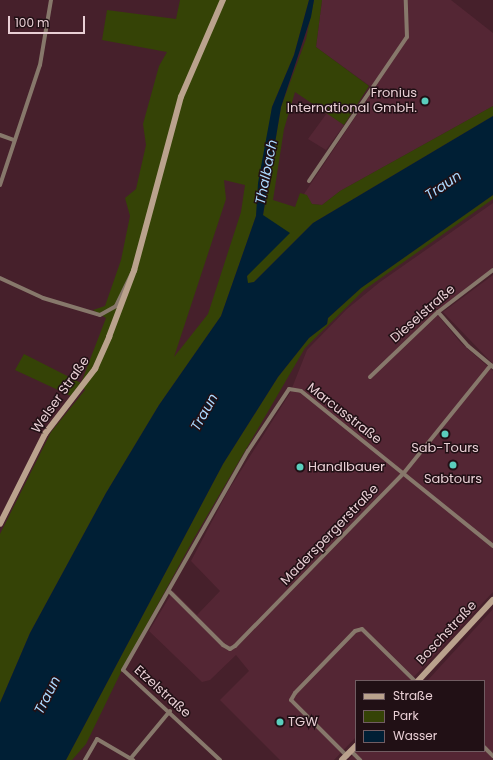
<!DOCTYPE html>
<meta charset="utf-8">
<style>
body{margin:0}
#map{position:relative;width:493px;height:760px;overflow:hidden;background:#46202b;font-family:Poppins,sans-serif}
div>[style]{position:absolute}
.built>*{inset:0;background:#542634}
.green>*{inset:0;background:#354306}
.water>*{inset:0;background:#001f35}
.minor>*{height:4px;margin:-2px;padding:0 2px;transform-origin:2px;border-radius:2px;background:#87786b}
.secondary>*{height:5.5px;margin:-2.75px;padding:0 2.75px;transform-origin:2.75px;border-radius:2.75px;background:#baa28d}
.dots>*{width:11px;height:11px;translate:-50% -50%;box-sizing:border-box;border:2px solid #211015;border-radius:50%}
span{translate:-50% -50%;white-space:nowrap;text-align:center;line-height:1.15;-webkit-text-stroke:3px #211015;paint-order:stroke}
.poi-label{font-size:13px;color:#e9cfd5}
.right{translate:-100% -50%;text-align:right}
.left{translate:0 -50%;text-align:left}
.street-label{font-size:13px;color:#e9cfd5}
.water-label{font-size:14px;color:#abd8fd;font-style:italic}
.legend{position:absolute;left:355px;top:680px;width:130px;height:72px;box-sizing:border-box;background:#211015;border:1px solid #715c62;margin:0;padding:5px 7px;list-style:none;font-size:12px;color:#e9cfd5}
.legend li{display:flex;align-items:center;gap:8px;height:20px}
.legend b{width:20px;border:1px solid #715c62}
.scale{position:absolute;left:8px;top:16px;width:77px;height:18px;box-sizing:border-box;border:2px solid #e9cfd5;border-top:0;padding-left:5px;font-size:12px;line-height:14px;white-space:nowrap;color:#e9cfd5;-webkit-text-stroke:3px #211015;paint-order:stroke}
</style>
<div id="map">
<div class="built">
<i style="clip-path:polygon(322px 0,451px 0,493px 33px,493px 106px,340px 191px,322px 205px,312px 204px,304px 194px,374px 89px,316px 47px)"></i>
<i style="clip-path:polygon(327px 113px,344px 125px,326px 150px,308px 139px)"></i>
<i style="clip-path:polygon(493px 203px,493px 268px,435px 312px,461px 343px,493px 371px,493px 592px,410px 681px,356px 681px,356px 737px,334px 760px,280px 760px,220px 700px,249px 671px,236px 655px,210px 680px,202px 682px,149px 631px,173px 591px,197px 615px,220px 591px,191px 561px,228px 491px,290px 393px,307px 350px,347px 309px,380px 282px)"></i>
<i style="clip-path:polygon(493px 275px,493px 364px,443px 312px)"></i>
<i style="clip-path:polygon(493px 609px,493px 760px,348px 760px,357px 751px,484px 751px,484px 681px,427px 681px)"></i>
</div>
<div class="green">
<i style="clip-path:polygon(evenodd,180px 0,309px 0,294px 55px,272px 107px,256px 216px,221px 316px,159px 405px,106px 493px,30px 633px,0 703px,0 534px,51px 432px,85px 390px,81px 384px,71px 396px,15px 370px,24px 354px,81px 383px,106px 318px,93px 310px,105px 306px,121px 260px,130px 216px,125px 198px,136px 189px,146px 145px,143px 124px,159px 66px,167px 52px,102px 40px,107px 10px,176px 19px,180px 0,224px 180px,245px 185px,241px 212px,208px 314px,174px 357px,226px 199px,224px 180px)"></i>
<i style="clip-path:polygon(314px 0,322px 0,316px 47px,369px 86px,344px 125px,295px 92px,284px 129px,273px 200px,295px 207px,300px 193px,307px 195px,312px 204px,322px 205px,340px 191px,493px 106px,493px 116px,313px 223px,254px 282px,248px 284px,246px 281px,263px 215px,281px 107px,306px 39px)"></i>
<i style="clip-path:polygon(493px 195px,493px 199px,364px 290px,305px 348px,193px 540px,122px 670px,86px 744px,72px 760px,66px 760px,223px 464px,278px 377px,309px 338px,327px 324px,328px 318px,361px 288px)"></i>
</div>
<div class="water">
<i style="clip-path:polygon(309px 0,314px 0,311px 17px,281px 107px,263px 215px,290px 233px,247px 276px,248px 283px,254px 282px,313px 223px,493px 116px,493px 195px,361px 288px,328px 318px,327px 324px,309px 338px,278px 377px,223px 464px,66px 760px,0 760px,0 703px,30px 633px,106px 493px,159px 405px,221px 316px,256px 216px,258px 183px,272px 107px,294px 55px)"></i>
</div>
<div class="minor">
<i style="left:0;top:135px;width:15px;rotate:20deg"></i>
<i style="left:309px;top:181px;width:174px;rotate:-55.8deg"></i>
<i style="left:407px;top:37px;width:37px;rotate:-92deg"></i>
<i style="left:0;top:185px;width:126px;rotate:-71.6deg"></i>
<i style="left:40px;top:65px;width:66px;rotate:-80.4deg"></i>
<i style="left:0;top:278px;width:47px;rotate:24.9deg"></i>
<i style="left:43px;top:298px;width:59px;rotate:16.6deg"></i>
<i style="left:100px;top:315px;width:18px;rotate:-29deg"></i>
<i style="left:116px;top:306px;width:37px;rotate:-64deg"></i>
<i style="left:438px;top:312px;width:45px;rotate:48.6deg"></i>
<i style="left:468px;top:346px;width:33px;rotate:40deg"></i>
<i style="left:370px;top:377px;width:94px;rotate:-43.7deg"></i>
<i style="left:438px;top:312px;width:69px;rotate:-37.4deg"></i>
<i style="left:170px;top:592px;width:75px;rotate:45deg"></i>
<i style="left:223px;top:645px;width:8px;rotate:30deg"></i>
<i style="left:230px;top:649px;width:6px;rotate:-31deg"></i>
<i style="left:235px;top:646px;width:240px;rotate:-45.7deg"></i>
<i style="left:403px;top:474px;width:140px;rotate:-51.1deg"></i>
<i style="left:484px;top:747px;width:13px;rotate:45deg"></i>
<i style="left:351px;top:751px;width:13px;rotate:45deg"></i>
<i style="left:347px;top:756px;width:79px;rotate:-135deg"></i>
<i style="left:291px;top:700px;width:8px;rotate:-60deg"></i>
<i style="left:295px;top:693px;width:86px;rotate:-45.9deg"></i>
<i style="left:355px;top:631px;width:7px;rotate:-16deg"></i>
<i style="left:362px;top:629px;width:74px;rotate:44.5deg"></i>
<i style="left:131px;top:758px;width:61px;rotate:-50.3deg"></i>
<i style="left:85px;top:760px;width:24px;rotate:-60deg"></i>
<i style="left:97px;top:739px;width:42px;rotate:30.3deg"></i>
<i style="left:220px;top:760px;width:132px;rotate:-137.1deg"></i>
<i style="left:123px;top:670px;width:252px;rotate:-60.3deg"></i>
<i style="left:248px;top:451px;width:74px;rotate:-56.5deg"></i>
<i style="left:289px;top:389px;width:12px;rotate:9deg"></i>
<i style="left:301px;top:391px;width:247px;rotate:38.9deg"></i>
</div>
<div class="secondary">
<i style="left:0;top:524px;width:101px;rotate:-63.4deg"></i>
<i style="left:45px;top:434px;width:82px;rotate:-52.4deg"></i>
<i style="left:95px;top:369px;width:35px;rotate:-66deg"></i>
<i style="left:109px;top:337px;width:71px;rotate:-69.3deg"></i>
<i style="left:134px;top:271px;width:180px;rotate:-74.9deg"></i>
<i style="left:181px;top:97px;width:106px;rotate:-66.6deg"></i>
<i style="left:418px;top:681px;width:110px;rotate:-47.2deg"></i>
<i style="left:342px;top:760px;width:20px;rotate:-45deg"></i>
</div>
<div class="dots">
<i style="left:425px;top:101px;background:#5acebd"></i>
<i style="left:445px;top:434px;background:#5acebd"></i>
<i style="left:453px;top:465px;background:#5acebd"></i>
<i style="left:300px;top:467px;background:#5acebd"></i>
<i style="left:280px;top:722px;background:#5acebd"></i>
</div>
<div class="poi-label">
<span class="right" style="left:417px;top:101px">Fronius<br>International GmbH.</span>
<span style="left:445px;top:448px">Sab-Tours</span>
<span class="left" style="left:308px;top:467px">Handlbauer</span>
<span style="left:453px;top:479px">Sabtours</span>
<span class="left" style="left:288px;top:722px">TGW</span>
</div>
<div class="street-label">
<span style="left:423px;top:314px;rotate:-41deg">Dieselstraße</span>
<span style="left:61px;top:395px;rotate:-55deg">Welser Straße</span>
<span style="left:344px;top:414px;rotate:38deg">Marcusstraße</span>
<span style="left:330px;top:535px;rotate:-46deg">Maderspergerstraße</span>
<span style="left:447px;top:633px;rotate:-47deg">Boschstraße</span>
<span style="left:162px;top:692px;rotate:42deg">Etzelstraße</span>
</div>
<div class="water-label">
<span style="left:266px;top:172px;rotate:-79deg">Thalbach</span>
<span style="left:443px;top:185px;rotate:-34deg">Traun</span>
<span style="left:204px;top:412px;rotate:-61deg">Traun</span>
<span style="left:47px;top:695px;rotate:-63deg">Traun</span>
</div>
<ul class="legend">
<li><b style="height:5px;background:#baa28d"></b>Straße</li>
<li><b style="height:11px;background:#354306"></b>Park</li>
<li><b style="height:11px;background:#001f35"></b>Wasser</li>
</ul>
<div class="scale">100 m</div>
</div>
